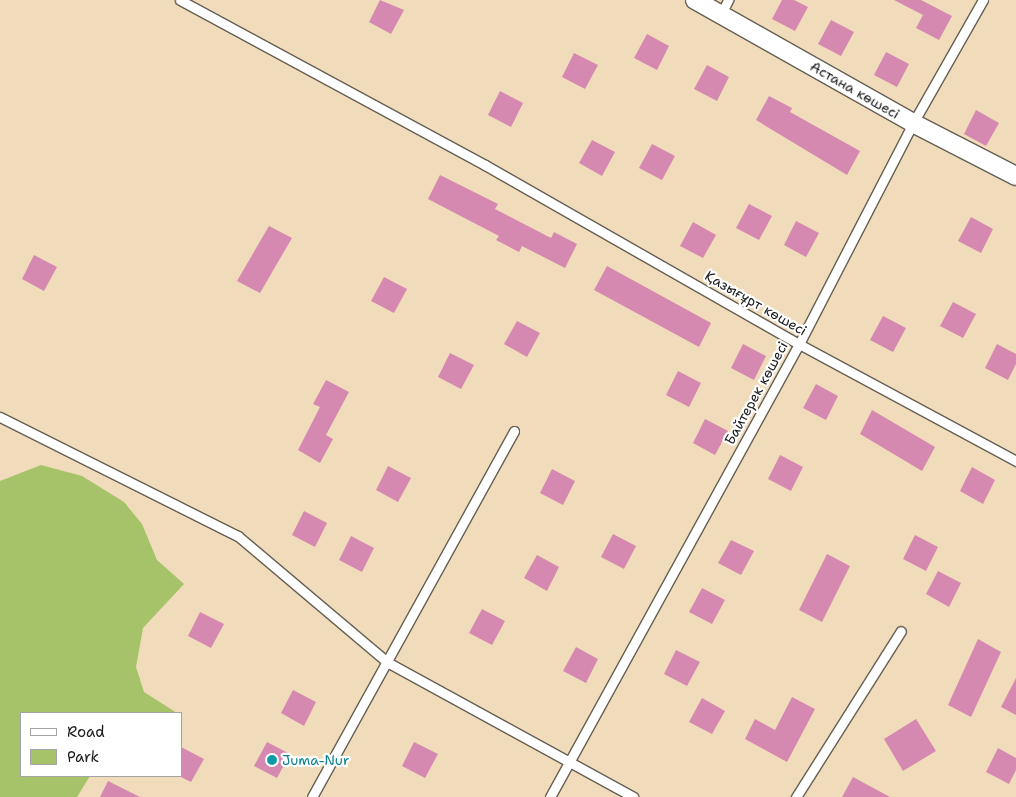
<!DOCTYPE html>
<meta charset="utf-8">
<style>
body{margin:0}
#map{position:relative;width:1016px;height:797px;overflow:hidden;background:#f0dcba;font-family:"Shantell Sans",sans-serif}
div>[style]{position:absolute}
.green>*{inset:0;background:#a6c36a}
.building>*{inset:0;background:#d689b0}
.roads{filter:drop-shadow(1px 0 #665f53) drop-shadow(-1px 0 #665f53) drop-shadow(0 1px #665f53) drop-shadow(0 -1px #665f53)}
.service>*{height:9px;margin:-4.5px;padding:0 4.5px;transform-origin:4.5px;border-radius:4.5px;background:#fff}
.minor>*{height:18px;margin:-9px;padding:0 9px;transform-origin:9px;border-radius:9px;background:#fff}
.dots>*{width:14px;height:14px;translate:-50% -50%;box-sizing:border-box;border:2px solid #fff;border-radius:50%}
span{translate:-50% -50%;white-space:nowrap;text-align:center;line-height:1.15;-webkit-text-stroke:4.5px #fff;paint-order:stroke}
.street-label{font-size:14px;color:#1c1c1c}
.culture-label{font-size:14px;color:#0d838f}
.left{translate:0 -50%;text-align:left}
.legend{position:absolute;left:20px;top:712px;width:162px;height:65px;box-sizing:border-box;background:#fff;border:1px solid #a4a4a4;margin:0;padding:6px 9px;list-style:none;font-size:15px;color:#1c1c1c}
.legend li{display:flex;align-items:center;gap:10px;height:25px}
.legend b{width:25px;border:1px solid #a4a4a4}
</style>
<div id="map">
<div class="green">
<i style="clip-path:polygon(41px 465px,82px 476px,124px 502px,142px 524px,157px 560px,184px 584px,143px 628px,136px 667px,144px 692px,177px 713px,21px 713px,21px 776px,90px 776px,77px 797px,0 797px,0 481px)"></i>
</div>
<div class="building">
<i style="clip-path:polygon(380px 0,404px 10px,391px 34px,369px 22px)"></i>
<i style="clip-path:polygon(782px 0,794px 0,808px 7px,795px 31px,772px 19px)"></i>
<i style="clip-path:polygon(894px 0,921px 0,952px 16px,939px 40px,916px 28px,923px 15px)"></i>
<i style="clip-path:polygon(831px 20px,854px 32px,841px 56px,818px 44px)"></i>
<i style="clip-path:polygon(647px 34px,669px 46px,657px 70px,634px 58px)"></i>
<i style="clip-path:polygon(886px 52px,909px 64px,897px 87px,874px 75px)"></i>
<i style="clip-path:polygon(574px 53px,598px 65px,585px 89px,562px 77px)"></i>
<i style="clip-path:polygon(707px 65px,729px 77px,717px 101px,694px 89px)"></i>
<i style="clip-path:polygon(500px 91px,523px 103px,511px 127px,488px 115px)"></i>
<i style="clip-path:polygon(769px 96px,792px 108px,790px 112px,860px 151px,847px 175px,756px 120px)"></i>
<i style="clip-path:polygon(976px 110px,999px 123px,986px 146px,964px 134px)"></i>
<i style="clip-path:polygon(592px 140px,615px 152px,602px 176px,579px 163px)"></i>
<i style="clip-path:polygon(652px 144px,675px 156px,662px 180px,639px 168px)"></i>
<i style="clip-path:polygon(440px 175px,498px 204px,495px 209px,551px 238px,554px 232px,577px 244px,565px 268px,522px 246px,519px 252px,496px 240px,499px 236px,428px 199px)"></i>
<i style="clip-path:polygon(749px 204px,772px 216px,759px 240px,736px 228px)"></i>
<i style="clip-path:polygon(971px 217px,993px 229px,981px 253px,958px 241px)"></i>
<i style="clip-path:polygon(796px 221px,819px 233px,806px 257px,784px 245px)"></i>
<i style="clip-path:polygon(693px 222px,716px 235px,703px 258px,680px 246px)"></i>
<i style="clip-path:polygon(269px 226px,292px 238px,260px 293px,237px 281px)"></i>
<i style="clip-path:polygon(34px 255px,57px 267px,44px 291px,22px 279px)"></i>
<i style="clip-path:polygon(607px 266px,711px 323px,699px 347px,594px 290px)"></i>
<i style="clip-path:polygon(384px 277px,407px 289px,394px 313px,371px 301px)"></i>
<i style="clip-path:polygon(953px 302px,976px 314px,963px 338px,940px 326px)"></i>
<i style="clip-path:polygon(883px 316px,906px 328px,893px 352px,870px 340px)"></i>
<i style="clip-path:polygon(517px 321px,540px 333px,527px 357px,504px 344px)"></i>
<i style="clip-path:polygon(743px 344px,766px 356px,754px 380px,731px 368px)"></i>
<i style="clip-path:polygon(997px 344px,1016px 354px,1016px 364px,1008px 380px,985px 368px)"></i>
<i style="clip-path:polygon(450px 353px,474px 365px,461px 389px,438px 377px)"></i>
<i style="clip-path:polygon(678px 371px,701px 383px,689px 407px,666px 395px)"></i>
<i style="clip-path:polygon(326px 380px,349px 392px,326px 435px,333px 439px,320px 463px,298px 450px,320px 407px,313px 404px)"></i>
<i style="clip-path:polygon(816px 384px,838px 396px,826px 420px,803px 408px)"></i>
<i style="clip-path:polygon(872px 410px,935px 447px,922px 471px,860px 434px)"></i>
<i style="clip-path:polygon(705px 419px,728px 431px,715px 455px,693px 443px)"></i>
<i style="clip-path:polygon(780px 455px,803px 467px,791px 491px,768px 479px)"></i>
<i style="clip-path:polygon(388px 466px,411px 478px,398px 502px,376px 490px)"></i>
<i style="clip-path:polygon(972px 467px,995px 480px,983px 504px,960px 491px)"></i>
<i style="clip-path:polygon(552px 469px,575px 481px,563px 505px,540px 493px)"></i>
<i style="clip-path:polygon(304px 511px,327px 523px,315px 547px,292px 535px)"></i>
<i style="clip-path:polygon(613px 534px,636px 546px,624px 569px,601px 557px)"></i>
<i style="clip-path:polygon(915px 535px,938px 547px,926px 571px,903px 559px)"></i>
<i style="clip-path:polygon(351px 536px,374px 548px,362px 572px,339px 560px)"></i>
<i style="clip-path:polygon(731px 540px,754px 551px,741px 575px,718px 563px)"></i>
<i style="clip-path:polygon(827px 554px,850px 566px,822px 622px,799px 610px)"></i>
<i style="clip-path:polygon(537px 555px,559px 567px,547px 591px,524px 578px)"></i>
<i style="clip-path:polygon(938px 571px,961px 583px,949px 607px,926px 594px)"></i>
<i style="clip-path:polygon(702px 588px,725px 600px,712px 624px,689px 612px)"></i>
<i style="clip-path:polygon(482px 609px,505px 621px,492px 645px,469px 633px)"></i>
<i style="clip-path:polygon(200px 612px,224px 624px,211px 648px,188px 636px)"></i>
<i style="clip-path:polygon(978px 639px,1001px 652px,971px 717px,948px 705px)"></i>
<i style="clip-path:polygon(576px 647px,598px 659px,586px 683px,563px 671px)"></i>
<i style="clip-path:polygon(676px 650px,700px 662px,687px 686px,664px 674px)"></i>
<i style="clip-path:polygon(1016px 678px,1016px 715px,1001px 707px)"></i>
<i style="clip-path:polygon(293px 690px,316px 702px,304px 726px,281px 713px)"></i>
<i style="clip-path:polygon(792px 697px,815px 709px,787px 762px,745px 739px,755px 719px,775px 730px)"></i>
<i style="clip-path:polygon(702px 698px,725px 711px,712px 734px,689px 722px)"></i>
<i style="clip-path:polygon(916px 719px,936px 751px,903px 771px,884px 739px)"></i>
<i style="clip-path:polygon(267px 742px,290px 754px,277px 778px,254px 766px)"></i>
<i style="clip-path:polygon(414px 742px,438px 754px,425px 778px,402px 766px)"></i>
<i style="clip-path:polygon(181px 747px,204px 759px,191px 782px,181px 777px)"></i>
<i style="clip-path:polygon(998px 748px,1016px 758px,1016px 770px,1009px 784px,986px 772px)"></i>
<i style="clip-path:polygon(853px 777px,890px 797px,842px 797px)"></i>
<i style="clip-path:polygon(108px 781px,140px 797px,100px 797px)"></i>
</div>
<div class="roads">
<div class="service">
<i style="left:180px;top:0;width:347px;rotate:28.4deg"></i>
<i style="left:485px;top:165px;width:361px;rotate:29.7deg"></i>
<i style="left:799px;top:344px;width:247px;rotate:28.3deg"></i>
<i style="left:721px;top:14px;width:16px;rotate:-63deg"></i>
<i style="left:0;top:417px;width:266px;rotate:26.6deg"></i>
<i style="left:238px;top:536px;width:195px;rotate:40.2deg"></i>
<i style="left:387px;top:662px;width:281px;rotate:28.7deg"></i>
<i style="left:312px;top:797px;width:418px;rotate:-61.1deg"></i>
<i style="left:550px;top:797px;width:517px;rotate:-61.2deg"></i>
<i style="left:799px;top:344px;width:249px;rotate:-62.7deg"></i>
<i style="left:913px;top:123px;width:142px;rotate:-60.4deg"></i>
<i style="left:796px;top:797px;width:196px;rotate:-57.7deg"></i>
</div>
<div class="minor">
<i style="left:695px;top:0;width:250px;rotate:29.4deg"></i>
<i style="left:913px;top:123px;width:116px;rotate:27.2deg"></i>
</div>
</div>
<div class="dots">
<i style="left:272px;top:760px;background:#0f9aa8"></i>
</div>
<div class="street-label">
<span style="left:855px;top:90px;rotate:30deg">Астана көшесі</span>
<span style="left:756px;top:303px;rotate:30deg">Қазығұрт көшесі</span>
<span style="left:756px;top:393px;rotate:-61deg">Байтерек көшесі</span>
</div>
<div class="culture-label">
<span class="left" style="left:282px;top:760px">Juma-Nur</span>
</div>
<ul class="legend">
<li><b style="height:6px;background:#fff"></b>Road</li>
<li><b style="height:14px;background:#a6c36a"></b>Park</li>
</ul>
</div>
